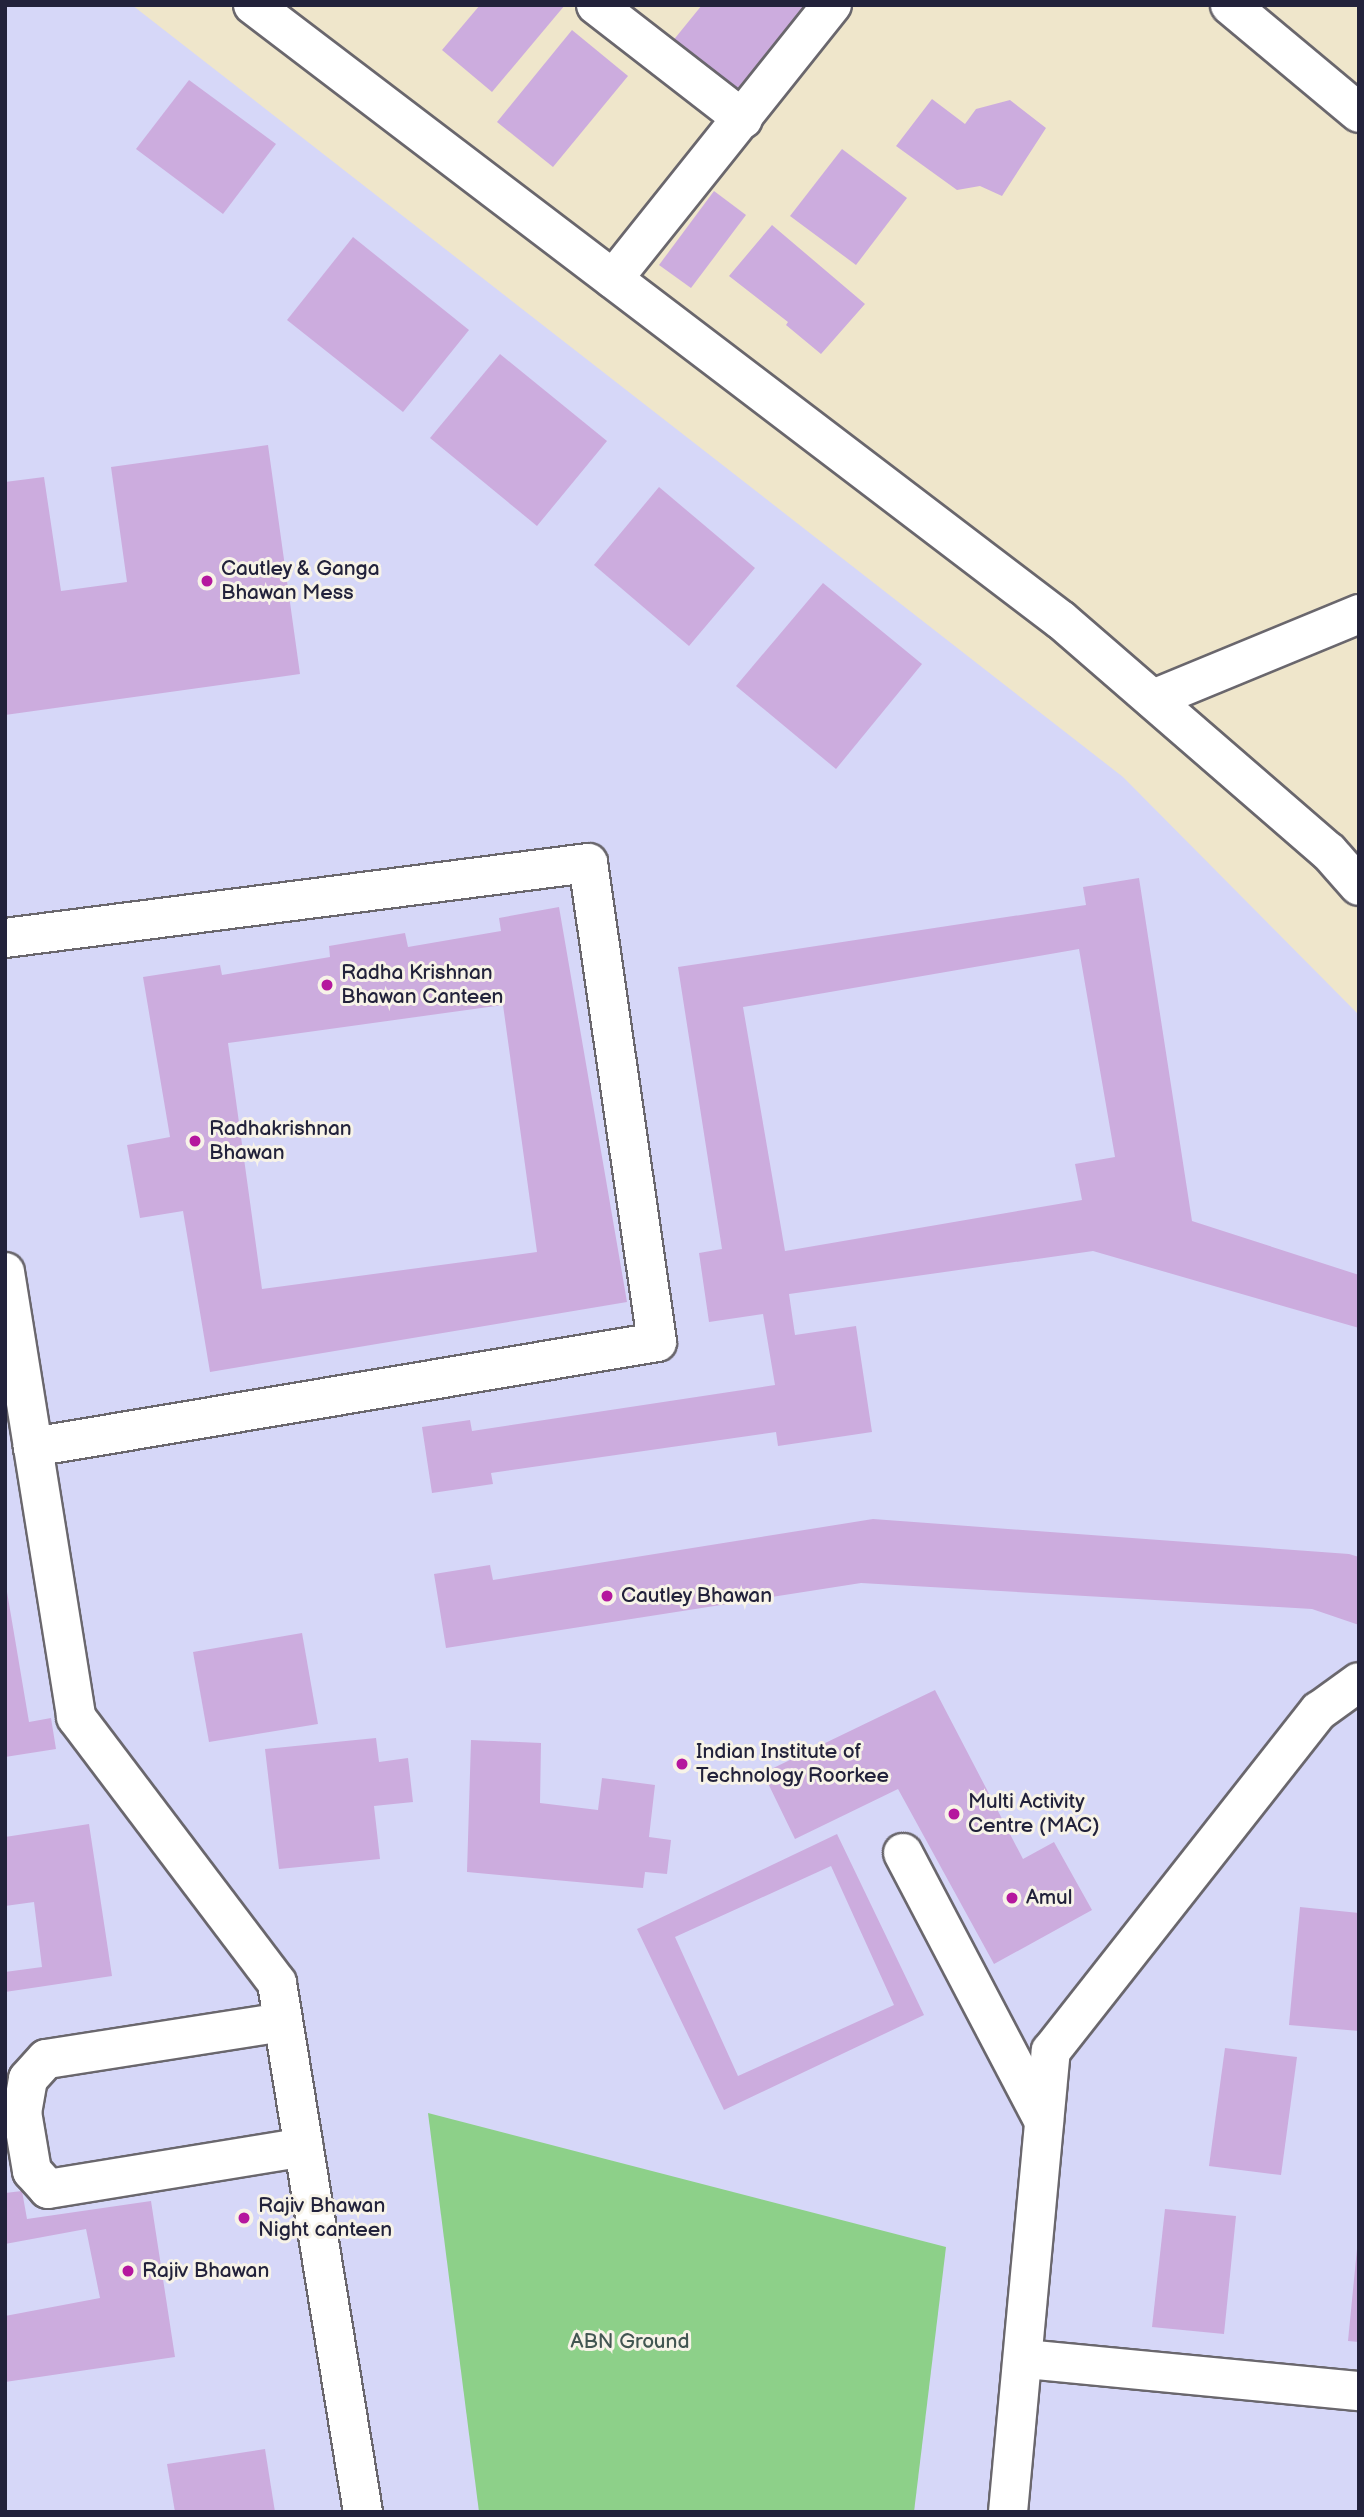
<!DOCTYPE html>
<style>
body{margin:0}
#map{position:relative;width:1364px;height:2517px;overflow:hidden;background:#efe6cb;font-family:"Balsamiq Sans",sans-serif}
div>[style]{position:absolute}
.built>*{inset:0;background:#d6d7f8}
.green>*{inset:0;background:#8dd089}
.building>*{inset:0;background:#ccacde}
.roads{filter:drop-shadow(2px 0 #6a676d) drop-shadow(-2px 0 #6a676d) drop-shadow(0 2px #6a676d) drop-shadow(0 -2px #6a676d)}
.minor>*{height:38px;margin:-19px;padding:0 19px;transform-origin:19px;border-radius:19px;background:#fff}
.dots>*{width:19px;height:19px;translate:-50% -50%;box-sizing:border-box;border:4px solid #f7f3e8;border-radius:50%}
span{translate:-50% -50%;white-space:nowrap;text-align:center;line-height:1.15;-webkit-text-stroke:6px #f7f3e8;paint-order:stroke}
.poi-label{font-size:21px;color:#22223b}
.left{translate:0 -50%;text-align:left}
.park-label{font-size:21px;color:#425652}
.frame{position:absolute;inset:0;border:7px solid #22223b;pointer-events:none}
</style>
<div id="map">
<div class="built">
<i style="clip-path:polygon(5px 5px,132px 5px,1123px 777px,1359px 1015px,1359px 2512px,5px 2512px)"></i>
</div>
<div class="green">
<i style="clip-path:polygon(428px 2113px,946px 2247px,914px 2512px,479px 2512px)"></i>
</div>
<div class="building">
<i style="clip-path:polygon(480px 5px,565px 5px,492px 92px,442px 50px)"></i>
<i style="clip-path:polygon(702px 5px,805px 5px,726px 103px,663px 53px)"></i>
<i style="clip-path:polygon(572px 30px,628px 76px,553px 167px,497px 122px)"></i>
<i style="clip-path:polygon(189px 80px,276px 144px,223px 214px,136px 149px)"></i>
<i style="clip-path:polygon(932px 99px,965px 124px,976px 109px,1010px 100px,1046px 128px,1002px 196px,980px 186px,957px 190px,896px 146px)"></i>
<i style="clip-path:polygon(842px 149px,907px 198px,856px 265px,790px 216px)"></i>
<i style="clip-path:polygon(714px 191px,746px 215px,691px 288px,659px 265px)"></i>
<i style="clip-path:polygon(772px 225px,865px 304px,821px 354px,786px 325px,788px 322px,729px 276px)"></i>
<i style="clip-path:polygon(353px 237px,469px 330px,403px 412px,287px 320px)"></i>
<i style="clip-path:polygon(500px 354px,607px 441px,537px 526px,430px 438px)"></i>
<i style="clip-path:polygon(268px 445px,300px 674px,5px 715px,5px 482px,44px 477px,61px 591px,127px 582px,111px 467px)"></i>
<i style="clip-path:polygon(659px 487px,755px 568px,689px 646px,594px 565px)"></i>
<i style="clip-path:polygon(823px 583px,922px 664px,836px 769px,736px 686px)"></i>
<i style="clip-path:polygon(evenodd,1139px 878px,1192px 1221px,1359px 1275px,1359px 1328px,1093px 1251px,789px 1294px,795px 1335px,856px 1326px,872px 1432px,778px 1446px,776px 1432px,491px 1473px,493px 1484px,432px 1493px,422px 1427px,470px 1420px,472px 1431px,775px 1385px,763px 1314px,709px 1322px,699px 1253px,722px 1249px,678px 967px,1086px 905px,1083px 887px,1139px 878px,1079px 949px,1115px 1157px,1075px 1164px,1082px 1200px,785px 1251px,743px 1007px,1079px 949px)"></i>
<i style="clip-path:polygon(evenodd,559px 907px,627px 1302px,210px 1372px,183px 1211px,140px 1218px,127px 1145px,170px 1137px,143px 977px,220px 965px,222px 975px,330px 957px,329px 946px,405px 933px,408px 947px,501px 931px,499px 918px,559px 907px,503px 1005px,537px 1252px,262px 1289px,228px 1043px,503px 1005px)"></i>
<i style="clip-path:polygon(873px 1519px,1349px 1554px,1359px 1557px,1359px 1625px,1312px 1609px,861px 1583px,446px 1648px,434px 1574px,490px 1565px,493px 1580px)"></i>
<i style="clip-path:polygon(5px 1580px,29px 1722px,51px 1718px,56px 1749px,5px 1757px)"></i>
<i style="clip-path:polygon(302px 1633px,318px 1724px,209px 1742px,193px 1652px)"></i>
<i style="clip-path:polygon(935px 1690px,1023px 1859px,1054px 1842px,1092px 1910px,994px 1964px,898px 1789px,795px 1839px,763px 1773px)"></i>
<i style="clip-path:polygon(376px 1738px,379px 1762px,408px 1758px,413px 1802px,374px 1806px,380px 1859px,279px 1869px,265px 1749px)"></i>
<i style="clip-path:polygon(471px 1740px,541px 1743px,540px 1803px,598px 1810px,602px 1778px,655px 1785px,649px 1837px,671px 1840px,667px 1874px,645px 1872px,643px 1888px,467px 1872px)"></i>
<i style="clip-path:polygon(89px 1824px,112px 1976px,5px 1992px,5px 1972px,42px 1967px,34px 1902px,5px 1906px,5px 1837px)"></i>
<i style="clip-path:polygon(evenodd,837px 1834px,924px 2015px,724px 2110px,637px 1929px,837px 1834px,831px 1866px,894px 2005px,738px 2076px,675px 1937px,831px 1866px)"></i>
<i style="clip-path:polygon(1300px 1907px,1359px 1913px,1359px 2031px,1289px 2025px)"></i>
<i style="clip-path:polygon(1225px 2048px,1297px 2057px,1281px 2175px,1209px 2166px)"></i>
<i style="clip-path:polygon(22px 2191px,27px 2219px,151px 2201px,175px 2357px,5px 2382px,5px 2316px,100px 2298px,86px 2229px,5px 2244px,5px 2193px)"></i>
<i style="clip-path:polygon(1165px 2209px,1236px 2216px,1224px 2334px,1152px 2327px)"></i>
<i style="clip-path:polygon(1357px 2249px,1359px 2249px,1359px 2342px,1348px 2341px)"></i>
<i style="clip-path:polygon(265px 2449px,275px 2512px,175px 2512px,167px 2464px)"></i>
</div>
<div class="roads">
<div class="minor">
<i style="left:253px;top:5px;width:1015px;rotate:37.28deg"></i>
<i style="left:1061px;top:620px;width:354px;rotate:40.9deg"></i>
<i style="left:1329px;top:852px;width:45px;rotate:48.6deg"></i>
<i style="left:596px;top:5px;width:186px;rotate:37.8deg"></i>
<i style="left:1230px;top:5px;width:168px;rotate:39.9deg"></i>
<i style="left:613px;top:279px;width:351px;rotate:-51.4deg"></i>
<i style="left:1153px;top:699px;width:223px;rotate:-22.4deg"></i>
<i style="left:5px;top:938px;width:588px;rotate:-7.33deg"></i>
<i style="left:588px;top:863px;width:484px;rotate:81.8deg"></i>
<i style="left:657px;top:1342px;width:633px;rotate:170.45deg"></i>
<i style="left:5px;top:1272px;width:451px;rotate:80.9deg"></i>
<i style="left:76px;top:1717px;width:333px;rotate:52.9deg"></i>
<i style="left:277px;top:1983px;width:536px;rotate:80.77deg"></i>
<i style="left:903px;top:1853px;width:303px;rotate:62.3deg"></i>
<i style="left:283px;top:2022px;width:240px;rotate:171.1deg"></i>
<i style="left:46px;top:2059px;width:27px;rotate:132deg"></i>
<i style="left:28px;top:2079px;width:34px;rotate:100deg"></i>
<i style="left:22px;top:2112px;width:60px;rotate:80.4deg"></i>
<i style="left:32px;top:2171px;width:24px;rotate:48deg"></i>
<i style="left:48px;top:2189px;width:259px;rotate:-9.3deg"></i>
<i style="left:1025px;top:2359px;width:336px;rotate:5.5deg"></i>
<i style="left:1008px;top:2512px;width:463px;rotate:-84.7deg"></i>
<i style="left:1051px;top:2051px;width:433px;rotate:-51.8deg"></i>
<i style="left:1319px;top:1711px;width:49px;rotate:-35.9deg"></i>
</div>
</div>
<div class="dots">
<i style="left:207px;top:581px;background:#b5179e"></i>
<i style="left:327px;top:985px;background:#b5179e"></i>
<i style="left:195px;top:1141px;background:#b5179e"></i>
<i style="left:607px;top:1596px;background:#b5179e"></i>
<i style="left:682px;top:1764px;background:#b5179e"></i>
<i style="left:954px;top:1814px;background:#b5179e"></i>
<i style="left:1012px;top:1898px;background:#b5179e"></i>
<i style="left:244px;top:2218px;background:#b5179e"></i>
<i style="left:128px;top:2271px;background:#b5179e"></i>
</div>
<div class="poi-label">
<span class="left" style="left:221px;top:581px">Cautley &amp; Ganga<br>Bhawan Mess</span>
<span class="left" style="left:341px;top:985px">Radha Krishnan<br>Bhawan Canteen</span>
<span class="left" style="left:209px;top:1141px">Radhakrishnan<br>Bhawan</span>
<span class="left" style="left:621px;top:1596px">Cautley Bhawan</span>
<span class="left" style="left:696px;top:1764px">Indian Institute of<br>Technology Roorkee</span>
<span class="left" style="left:968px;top:1814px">Multi Activity<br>Centre (MAC)</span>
<span class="left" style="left:1026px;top:1898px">Amul</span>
<span class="left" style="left:258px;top:2218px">Rajiv Bhawan<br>Night canteen</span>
<span class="left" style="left:142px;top:2271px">Rajiv Bhawan</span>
</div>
<div class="park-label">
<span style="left:630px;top:2342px">ABN Ground</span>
</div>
<div class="frame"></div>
</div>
